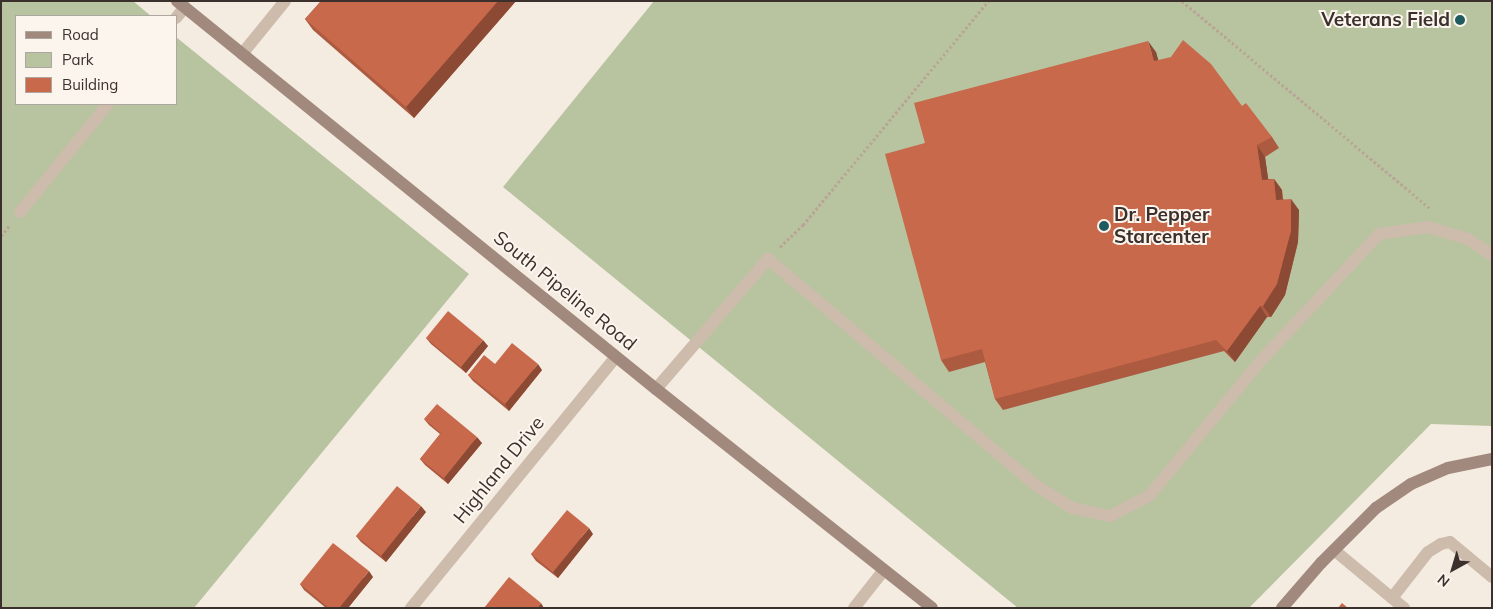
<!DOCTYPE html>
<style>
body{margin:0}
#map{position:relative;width:1493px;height:609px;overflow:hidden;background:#f4ebe1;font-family:Mulish,sans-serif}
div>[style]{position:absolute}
.green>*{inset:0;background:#b8c4a0}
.path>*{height:3px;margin-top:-1.5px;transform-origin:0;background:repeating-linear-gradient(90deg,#b9a596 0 2.5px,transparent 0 5px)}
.lane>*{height:12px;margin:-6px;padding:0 6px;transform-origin:6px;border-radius:6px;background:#cdbbac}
.street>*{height:12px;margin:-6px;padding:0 6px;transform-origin:6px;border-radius:6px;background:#cdbbac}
.secondary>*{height:12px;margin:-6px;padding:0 6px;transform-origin:6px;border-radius:6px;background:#a18a7d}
.wall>*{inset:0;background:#ac5a40}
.shaded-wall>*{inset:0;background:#8c4a34}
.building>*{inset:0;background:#c8694b}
.dots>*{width:14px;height:14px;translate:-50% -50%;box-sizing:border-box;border:2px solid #fbf5ee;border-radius:50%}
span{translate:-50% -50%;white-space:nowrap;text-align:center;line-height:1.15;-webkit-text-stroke:4px #fbf5ee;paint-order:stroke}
.poi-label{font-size:19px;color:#3b302b;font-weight:700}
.right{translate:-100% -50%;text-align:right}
.left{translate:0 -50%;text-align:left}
.street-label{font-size:19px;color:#3b302b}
.frame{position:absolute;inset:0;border:2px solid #3b302b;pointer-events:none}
.legend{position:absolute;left:15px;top:15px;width:162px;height:90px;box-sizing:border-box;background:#fbf5ee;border:1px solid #aea6a0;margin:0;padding:6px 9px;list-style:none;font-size:15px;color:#3b302b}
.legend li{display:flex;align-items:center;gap:10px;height:25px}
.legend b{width:25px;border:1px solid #aea6a0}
.north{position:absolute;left:1428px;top:544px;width:50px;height:50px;-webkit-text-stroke:4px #fbf5ee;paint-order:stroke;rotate:219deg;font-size:14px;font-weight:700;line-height:20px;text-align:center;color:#3b302b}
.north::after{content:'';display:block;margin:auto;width:18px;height:22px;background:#3b302b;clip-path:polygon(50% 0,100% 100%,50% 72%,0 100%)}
</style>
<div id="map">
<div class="green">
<i style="clip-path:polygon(1px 1px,133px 1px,151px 16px,16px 16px,16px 104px,176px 104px,176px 37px,469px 274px,194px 608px,1px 608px)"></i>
<i style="clip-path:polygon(654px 1px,1492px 1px,1492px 426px,1431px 424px,1249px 608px,1018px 608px,503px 187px)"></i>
</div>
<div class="path">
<i style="left:1182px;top:1px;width:323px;rotate:39.9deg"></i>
<i style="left:1px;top:236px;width:13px;rotate:-51deg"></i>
<i style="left:780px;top:247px;width:32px;rotate:-44deg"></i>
<i style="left:803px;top:225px;width:291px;rotate:-50.4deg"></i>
</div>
<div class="lane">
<i style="left:176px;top:18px;width:14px;rotate:-51deg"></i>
<i style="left:242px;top:54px;width:68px;rotate:-50.9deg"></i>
<i style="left:20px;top:212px;width:139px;rotate:-50.8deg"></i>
<i style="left:656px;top:389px;width:172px;rotate:-49.3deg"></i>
<i style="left:768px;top:259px;width:348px;rotate:40.2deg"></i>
<i style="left:1034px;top:484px;width:45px;rotate:32.3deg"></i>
<i style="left:1072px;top:508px;width:39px;rotate:12deg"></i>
<i style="left:1110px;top:516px;width:44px;rotate:-27.1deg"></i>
<i style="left:1149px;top:496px;width:182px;rotate:-50.4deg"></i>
<i style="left:1265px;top:356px;width:167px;rotate:-46.9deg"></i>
<i style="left:1379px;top:234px;width:49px;rotate:-8.1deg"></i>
<i style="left:1428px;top:227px;width:42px;rotate:16.7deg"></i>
<i style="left:1468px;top:239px;width:29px;rotate:34deg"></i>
<i style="left:1334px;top:550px;width:91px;rotate:39.6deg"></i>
<i style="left:1392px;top:598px;width:58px;rotate:-52deg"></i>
<i style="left:1428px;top:552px;width:15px;rotate:-32deg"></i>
<i style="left:1441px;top:544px;width:9px;rotate:-13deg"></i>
<i style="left:1450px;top:542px;width:55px;rotate:39.8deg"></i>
</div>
<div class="street">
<i style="left:411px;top:608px;width:324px;rotate:-50.8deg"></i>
<i style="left:854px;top:608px;width:48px;rotate:-51.7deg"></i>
</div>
<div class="secondary">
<i style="left:177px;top:1px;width:616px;rotate:39.01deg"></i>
<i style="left:656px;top:389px;width:352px;rotate:38.4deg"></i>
<i style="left:1282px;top:608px;width:60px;rotate:-49.1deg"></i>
<i style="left:1321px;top:563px;width:78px;rotate:-45deg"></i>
<i style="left:1376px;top:508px;width:42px;rotate:-34.4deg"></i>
<i style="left:1411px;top:484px;width:40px;rotate:-23.4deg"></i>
<i style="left:1448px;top:468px;width:45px;rotate:-11.6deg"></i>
</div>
<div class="wall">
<i style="clip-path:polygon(321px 1px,516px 1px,414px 118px,313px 30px,305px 19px)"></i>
<i style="clip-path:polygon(1156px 52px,1158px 60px,1242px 106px,1272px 137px,1279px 148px,1265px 157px,1268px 179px,1274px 179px,1282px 190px,1283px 199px,1299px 210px,1298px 242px,1285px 295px,1271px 317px,1267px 317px,1235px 362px,1224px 351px,1003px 410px,995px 399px,985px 362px,949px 372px,941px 360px,925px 143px)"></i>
<i style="clip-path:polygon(426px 338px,488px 346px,466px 373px,431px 344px)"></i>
<i style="clip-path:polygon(495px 364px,542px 370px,509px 411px,473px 381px,468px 375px)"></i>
<i style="clip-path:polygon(424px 419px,482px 443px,448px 484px,425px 465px,420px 459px,440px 434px,429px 425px)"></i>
<i style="clip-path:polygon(426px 512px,386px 562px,361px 542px,356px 536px)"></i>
<i style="clip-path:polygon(593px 534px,558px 578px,536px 561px,531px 554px)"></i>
<i style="clip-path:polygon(373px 577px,348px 608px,326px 608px,304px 590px,300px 584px)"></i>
</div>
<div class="shaded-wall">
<i style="clip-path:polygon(498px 1px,516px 1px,414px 118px,406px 107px)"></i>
<i style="clip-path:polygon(1148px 41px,1156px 52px,1162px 73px,1154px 61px)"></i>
<i style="clip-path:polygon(1257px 145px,1265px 157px,1270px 191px,1262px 180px)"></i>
<i style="clip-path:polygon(1274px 179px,1282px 190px,1283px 211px,1276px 200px)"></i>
<i style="clip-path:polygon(1291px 199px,1299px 210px,1298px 242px,1285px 295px,1271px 317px,1263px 306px)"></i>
<i style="clip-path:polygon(1260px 306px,1267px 317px,1235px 362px,1227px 351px)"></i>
<i style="clip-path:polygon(483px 340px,488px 346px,466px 373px,461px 367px)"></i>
<i style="clip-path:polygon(538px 364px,542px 370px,509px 411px,505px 404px)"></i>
<i style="clip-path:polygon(477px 437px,482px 443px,448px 484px,444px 478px)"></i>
<i style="clip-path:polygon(421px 506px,426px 512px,386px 562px,381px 556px)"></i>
<i style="clip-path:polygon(589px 528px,593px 534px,558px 578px,553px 572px)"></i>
<i style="clip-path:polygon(369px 571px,373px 577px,348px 608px,339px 608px)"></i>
<i style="clip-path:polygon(541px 603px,544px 608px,537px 608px)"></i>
</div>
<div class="building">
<i style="clip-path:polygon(321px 1px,498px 1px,406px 107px,305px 19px)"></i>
<i style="clip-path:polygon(1183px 40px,1211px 64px,1242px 106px,1246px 103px,1272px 137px,1257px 145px,1262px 180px,1274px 179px,1276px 200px,1291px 199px,1291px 231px,1277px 284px,1263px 306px,1260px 306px,1227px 351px,1216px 340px,995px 399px,982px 349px,941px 360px,885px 154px,925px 143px,914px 103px,1148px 41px,1154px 61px,1171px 57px)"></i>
<i style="clip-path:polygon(448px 311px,483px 340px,461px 367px,426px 338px)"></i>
<i style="clip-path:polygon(512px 343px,538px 364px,505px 404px,468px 375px,484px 355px,495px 364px)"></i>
<i style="clip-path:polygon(437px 404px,477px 437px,444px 478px,420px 459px,441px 433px,424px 419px)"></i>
<i style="clip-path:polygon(397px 486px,421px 506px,381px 556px,356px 536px)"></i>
<i style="clip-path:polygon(567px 510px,589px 528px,553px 572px,531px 554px)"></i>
<i style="clip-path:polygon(333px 543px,369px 571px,339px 608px,329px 608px,300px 584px)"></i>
<i style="clip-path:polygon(509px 577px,541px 603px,537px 608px,484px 608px)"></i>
<i style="clip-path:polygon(1342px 603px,1348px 608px,1338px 608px)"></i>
</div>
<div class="dots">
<i style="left:1460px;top:20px;background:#1f5a5e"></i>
<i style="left:1104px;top:226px;background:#1f5a5e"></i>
</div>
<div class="poi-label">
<span class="right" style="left:1450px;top:20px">Veterans Field</span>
<span class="left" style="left:1114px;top:226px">Dr. Pepper<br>Starcenter</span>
</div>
<div class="street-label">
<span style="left:565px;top:291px;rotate:39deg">South Pipeline Road</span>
<span style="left:499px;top:470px;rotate:-51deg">Highland Drive</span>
</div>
<div class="frame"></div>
<ul class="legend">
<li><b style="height:6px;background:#a18a7d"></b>Road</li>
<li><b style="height:14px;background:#b8c4a0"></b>Park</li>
<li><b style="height:14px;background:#c8694b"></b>Building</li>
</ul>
<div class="north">N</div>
</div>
